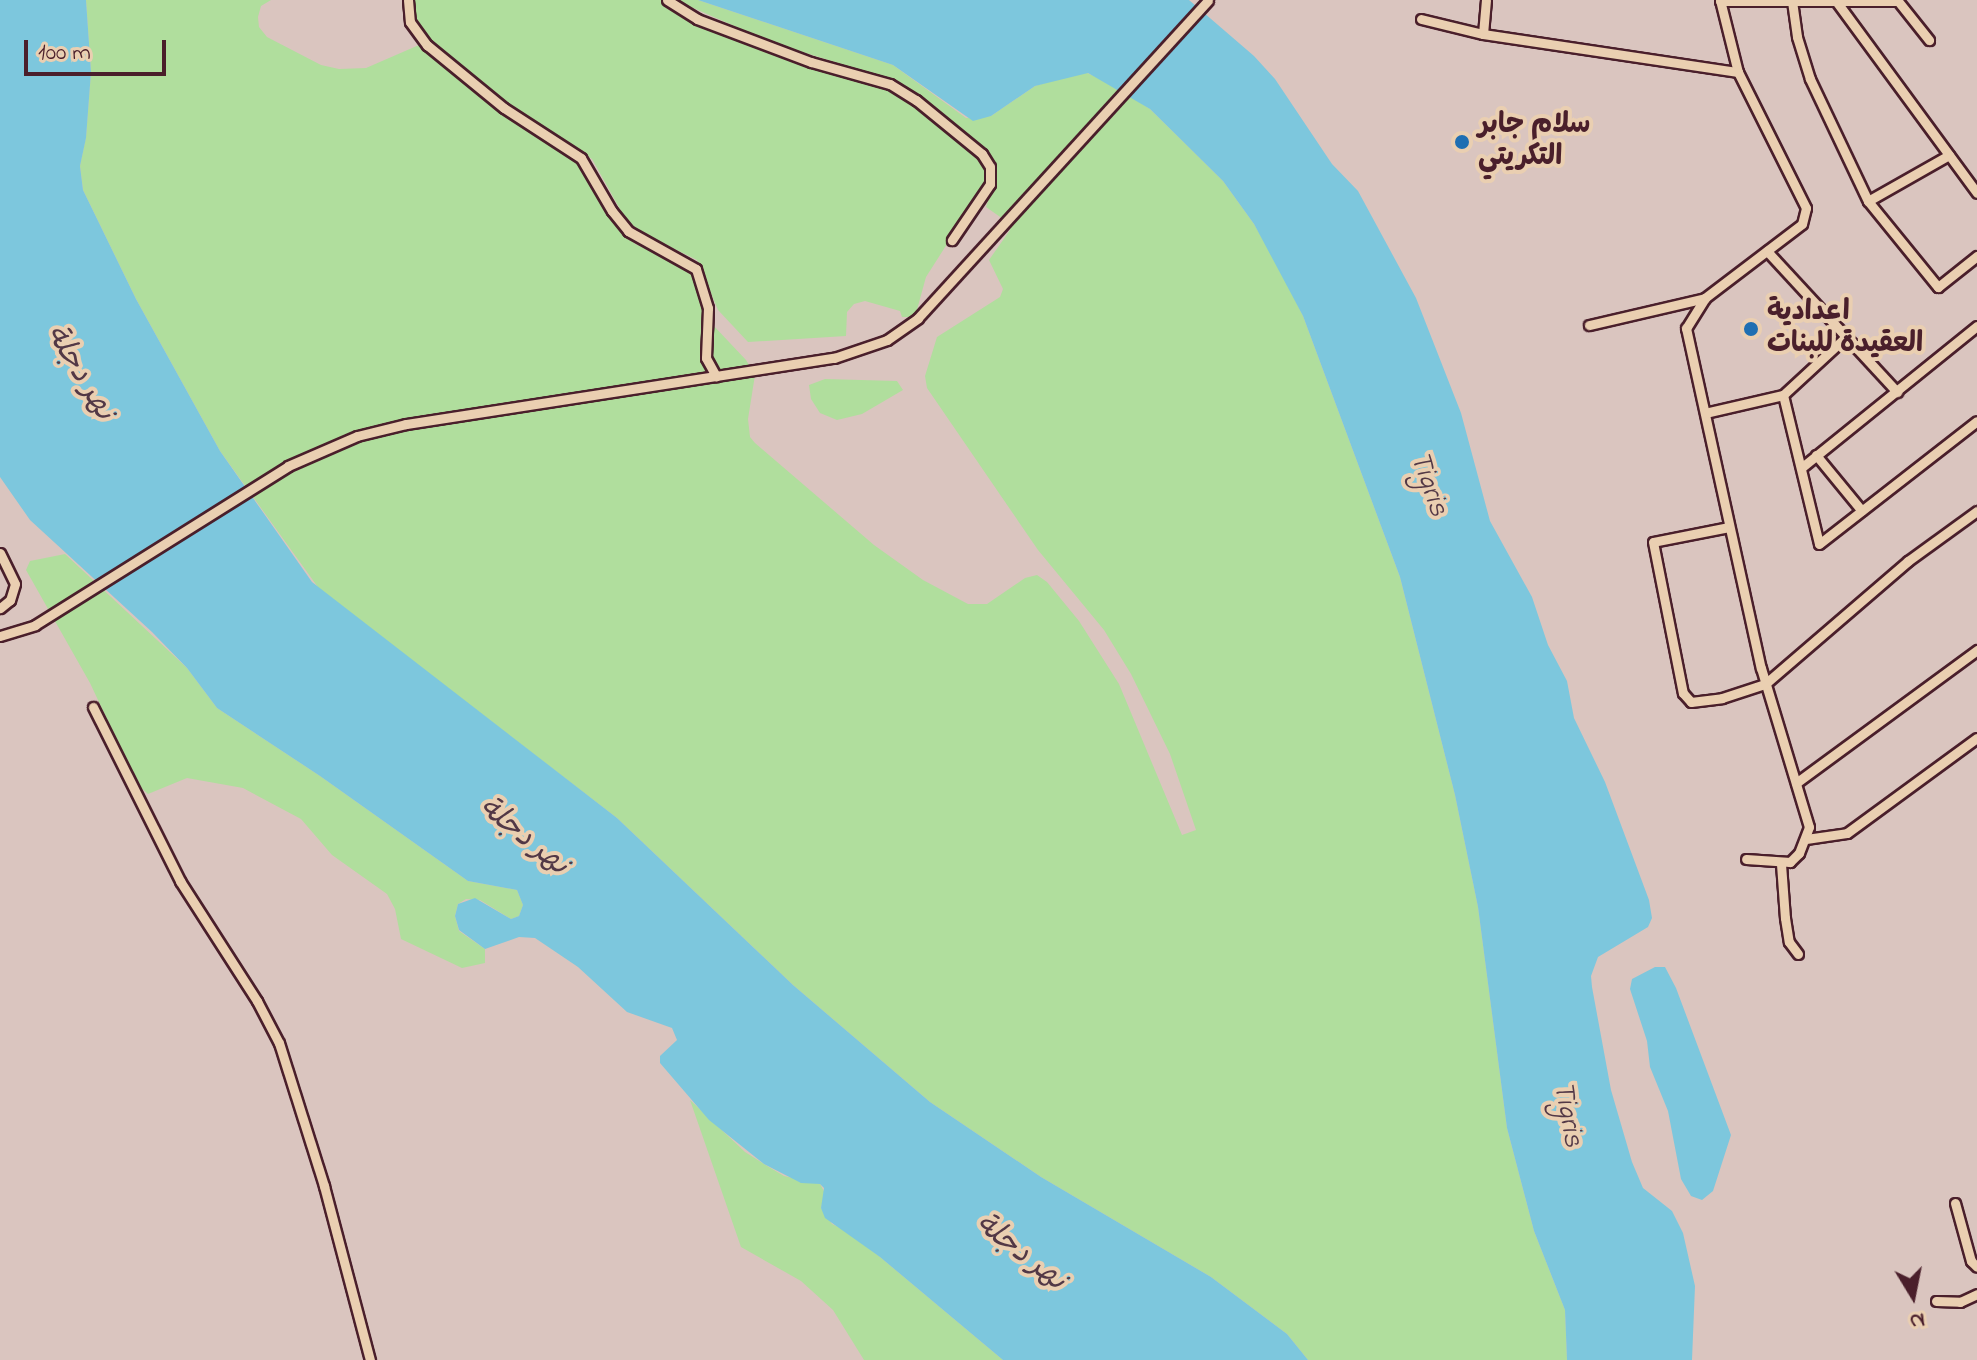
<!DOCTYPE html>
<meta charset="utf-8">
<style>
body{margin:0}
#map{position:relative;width:1977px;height:1360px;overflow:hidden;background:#dac5bf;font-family:"Indie Flower","Playpen Sans Arabic",sans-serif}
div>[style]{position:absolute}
.green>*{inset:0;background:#b0de9d}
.water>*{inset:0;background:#7dc7dd}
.roads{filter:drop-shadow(2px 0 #4a1f2b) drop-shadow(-2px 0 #4a1f2b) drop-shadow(0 2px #4a1f2b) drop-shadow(0 -2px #4a1f2b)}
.minor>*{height:9px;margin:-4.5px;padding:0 4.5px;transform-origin:4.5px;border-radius:4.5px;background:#eacfb1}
.dots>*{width:22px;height:22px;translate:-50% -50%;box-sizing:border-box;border:4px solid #eacfb1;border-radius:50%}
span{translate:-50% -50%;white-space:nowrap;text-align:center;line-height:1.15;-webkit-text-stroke:8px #eacfb1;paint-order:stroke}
.poi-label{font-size:28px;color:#4a1f2b;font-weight:700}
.left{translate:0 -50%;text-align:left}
.water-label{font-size:30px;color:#523846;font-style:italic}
.north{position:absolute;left:1873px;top:1256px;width:80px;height:80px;-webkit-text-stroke:6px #eacfb1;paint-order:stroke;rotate:170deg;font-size:22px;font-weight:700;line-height:32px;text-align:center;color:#4a1f2b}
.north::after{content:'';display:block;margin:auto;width:28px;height:36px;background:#4a1f2b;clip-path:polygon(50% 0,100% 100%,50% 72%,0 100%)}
.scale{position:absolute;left:24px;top:40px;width:142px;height:36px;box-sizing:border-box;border:4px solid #4a1f2b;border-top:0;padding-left:10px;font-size:24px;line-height:28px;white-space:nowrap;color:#4a1f2b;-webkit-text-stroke:6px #eacfb1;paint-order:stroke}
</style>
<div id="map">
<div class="green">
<i style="clip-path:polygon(86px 0,271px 0,261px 6px,258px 17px,259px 27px,267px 37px,321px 65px,339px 69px,366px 68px,419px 45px,510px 119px,581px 163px,616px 226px,635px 244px,686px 267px,697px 280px,712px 324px,746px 360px,755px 375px,748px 419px,750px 437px,755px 443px,874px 545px,923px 580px,968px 604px,987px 604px,1025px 578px,1037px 575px,1047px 582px,1079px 621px,1119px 684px,1182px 835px,1196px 830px,1170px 754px,1131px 674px,1104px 630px,1038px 550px,927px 388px,925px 376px,937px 337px,1000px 297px,1003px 289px,989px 260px,1010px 230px,1003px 219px,986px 207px,997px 174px,992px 157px,890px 79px,773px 43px,675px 0,698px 0,893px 65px,966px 118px,991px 116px,1035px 86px,1083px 71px,1113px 85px,1150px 109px,1223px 181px,1254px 224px,1282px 273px,1303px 316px,1400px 577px,1455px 795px,1478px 907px,1507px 1128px,1534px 1231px,1565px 1310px,1567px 1360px,1308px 1360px,1287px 1334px,1211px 1277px,1041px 1177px,930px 1102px,793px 985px,617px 818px,320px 590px,220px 451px,136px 299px,83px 190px,80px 166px,86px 137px,91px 72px)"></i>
<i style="clip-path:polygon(413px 0,661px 0,687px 19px,739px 42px,877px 84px,911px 101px,980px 158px,987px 169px,986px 183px,926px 277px,915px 317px,902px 317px,900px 311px,865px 301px,854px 304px,847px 312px,846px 336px,748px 342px,718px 310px,697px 260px,638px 231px,626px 220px,592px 159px,512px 110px,437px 47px,417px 22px)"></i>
<i style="clip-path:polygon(825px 379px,897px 381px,903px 390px,862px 414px,837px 420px,820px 413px,811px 399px,809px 385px)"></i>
<i style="clip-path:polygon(65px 554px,187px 668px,217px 708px,320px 776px,468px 881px,517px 890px,523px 905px,519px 916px,511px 919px,480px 900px,466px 899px,458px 904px,455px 916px,459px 931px,485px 949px,485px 963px,462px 968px,401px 939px,395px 909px,387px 894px,332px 855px,301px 819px,243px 788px,187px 778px,148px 794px,138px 785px,90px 683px,26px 570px,30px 561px)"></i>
<i style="clip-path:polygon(690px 1100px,745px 1152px,764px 1164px,784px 1176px,820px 1184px,825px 1193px,821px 1208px,832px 1224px,845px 1230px,880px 1257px,1003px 1360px,864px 1360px,833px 1310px,801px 1281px,741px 1247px)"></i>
</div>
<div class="water">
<i style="clip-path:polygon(0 0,86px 0,91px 72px,86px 138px,80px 166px,83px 190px,136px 299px,220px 451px,312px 582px,617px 818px,793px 985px,930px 1102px,1041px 1177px,1211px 1277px,1287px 1334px,1308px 1360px,1003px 1360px,880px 1257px,825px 1218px,821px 1208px,824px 1188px,820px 1184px,801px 1183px,764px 1164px,709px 1120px,660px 1063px,660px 1056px,677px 1040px,672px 1028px,627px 1012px,578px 967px,535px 938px,519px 937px,485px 949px,459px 930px,455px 916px,458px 904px,475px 898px,511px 919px,519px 916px,523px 905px,517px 890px,468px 881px,320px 776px,217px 708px,187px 668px,152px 632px,30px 520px,0 477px)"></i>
<i style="clip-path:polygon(698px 0,1189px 0,1254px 56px,1275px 79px,1332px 164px,1358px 191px,1416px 298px,1461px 413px,1490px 521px,1532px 597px,1548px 645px,1567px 681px,1574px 718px,1605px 782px,1649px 900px,1652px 918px,1648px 927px,1598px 957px,1591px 976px,1592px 987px,1611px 1090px,1632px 1162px,1643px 1188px,1672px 1211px,1683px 1233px,1695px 1286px,1692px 1360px,1567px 1360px,1565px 1310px,1534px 1231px,1507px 1128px,1478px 907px,1455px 795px,1400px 577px,1303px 316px,1254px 224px,1223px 181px,1150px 109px,1088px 73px,1035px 86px,991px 116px,973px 121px,893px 65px)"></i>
<i style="clip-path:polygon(1655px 967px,1665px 967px,1676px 988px,1731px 1135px,1713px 1191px,1702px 1200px,1691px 1196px,1681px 1179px,1668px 1111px,1650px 1067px,1647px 1041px,1630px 989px,1632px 979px)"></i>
</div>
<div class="roads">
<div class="minor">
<i style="left:408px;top:0;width:22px;rotate:85deg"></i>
<i style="left:410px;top:22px;width:29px;rotate:54deg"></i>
<i style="left:427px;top:45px;width:99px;rotate:39.3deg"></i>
<i style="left:504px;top:108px;width:92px;rotate:33deg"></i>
<i style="left:581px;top:158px;width:61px;rotate:59.7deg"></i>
<i style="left:612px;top:211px;width:26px;rotate:51deg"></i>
<i style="left:628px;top:231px;width:78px;rotate:29.2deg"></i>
<i style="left:696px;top:269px;width:41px;rotate:72.9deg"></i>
<i style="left:708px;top:308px;width:50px;rotate:92.3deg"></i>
<i style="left:706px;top:358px;width:21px;rotate:61deg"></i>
<i style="left:667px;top:0;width:36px;rotate:32deg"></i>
<i style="left:697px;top:19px;width:122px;rotate:20.7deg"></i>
<i style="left:811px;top:62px;width:82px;rotate:15.6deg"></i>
<i style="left:890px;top:84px;width:31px;rotate:32deg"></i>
<i style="left:916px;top:100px;width:85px;rotate:39.3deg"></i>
<i style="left:982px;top:154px;width:15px;rotate:58deg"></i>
<i style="left:990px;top:167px;width:17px;rotate:90deg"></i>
<i style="left:990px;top:184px;width:68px;rotate:124.2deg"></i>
<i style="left:1720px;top:0;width:74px;rotate:76deg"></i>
<i style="left:1738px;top:72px;width:152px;rotate:63.4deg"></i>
<i style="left:1806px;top:208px;width:16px;rotate:104deg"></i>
<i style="left:1802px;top:224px;width:122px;rotate:142.7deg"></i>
<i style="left:1705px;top:298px;width:36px;rotate:122deg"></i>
<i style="left:1686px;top:328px;width:348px;rotate:77.6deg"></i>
<i style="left:1761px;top:668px;width:166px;rotate:73.2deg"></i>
<i style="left:1809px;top:827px;width:28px;rotate:111deg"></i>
<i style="left:1799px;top:853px;width:13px;rotate:135deg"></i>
<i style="left:1790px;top:862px;width:44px;rotate:-176.1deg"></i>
<i style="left:1720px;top:1px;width:178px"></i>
<i style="left:1898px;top:1px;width:50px;rotate:51.5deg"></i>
<i style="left:1792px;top:1px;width:36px;rotate:82deg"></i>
<i style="left:1797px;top:37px;width:44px;rotate:72.8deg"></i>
<i style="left:1810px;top:79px;width:135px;rotate:64.6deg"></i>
<i style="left:1868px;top:201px;width:111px;rotate:50.9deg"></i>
<i style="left:1938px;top:287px;width:50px;rotate:-38.5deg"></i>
<i style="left:1836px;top:1px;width:238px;rotate:53.7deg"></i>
<i style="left:1421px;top:19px;width:64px;rotate:13.6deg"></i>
<i style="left:1483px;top:34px;width:258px;rotate:8.5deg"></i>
<i style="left:1483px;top:34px;width:34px;rotate:-85deg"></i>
<i style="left:1868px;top:201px;width:93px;rotate:-29.6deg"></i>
<i style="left:1767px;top:251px;width:192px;rotate:47.3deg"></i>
<i style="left:1589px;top:325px;width:119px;rotate:-13.1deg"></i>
<i style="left:1783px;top:395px;width:153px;rotate:76.4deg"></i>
<i style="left:1819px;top:544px;width:200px;rotate:-37.9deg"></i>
<i style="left:1705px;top:413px;width:80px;rotate:-13deg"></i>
<i style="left:1783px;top:395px;width:87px;rotate:-42.7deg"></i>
<i style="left:1816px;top:455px;width:72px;rotate:50.6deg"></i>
<i style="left:1801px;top:468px;width:226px;rotate:-38.9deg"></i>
<i style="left:1729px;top:527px;width:77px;rotate:168.8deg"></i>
<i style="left:1653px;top:542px;width:154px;rotate:78.8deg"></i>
<i style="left:1683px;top:693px;width:12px;rotate:48deg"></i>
<i style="left:1691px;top:702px;width:31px;rotate:-7deg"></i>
<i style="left:1722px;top:698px;width:45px;rotate:-18deg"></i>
<i style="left:1765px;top:684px;width:189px;rotate:-40.7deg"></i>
<i style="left:1908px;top:561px;width:85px;rotate:-35.9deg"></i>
<i style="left:0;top:553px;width:34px;rotate:64deg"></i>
<i style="left:15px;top:584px;width:17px;rotate:107deg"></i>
<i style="left:10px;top:600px;width:13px;rotate:141deg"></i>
<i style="left:0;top:636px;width:37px;rotate:-17deg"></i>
<i style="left:35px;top:625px;width:299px;rotate:-32.1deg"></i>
<i style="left:288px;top:466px;width:75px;rotate:-23.5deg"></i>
<i style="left:357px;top:436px;width:50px;rotate:-13.8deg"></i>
<i style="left:406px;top:424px;width:433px;rotate:-8.8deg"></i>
<i style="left:834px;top:358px;width:56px;rotate:-18.8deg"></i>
<i style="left:887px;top:340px;width:38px;rotate:-35deg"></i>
<i style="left:918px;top:318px;width:430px;rotate:-47.6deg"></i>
<i style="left:93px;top:707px;width:195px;rotate:63.4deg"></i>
<i style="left:180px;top:881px;width:143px;rotate:57.3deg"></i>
<i style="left:257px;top:1001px;width:47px;rotate:62.4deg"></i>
<i style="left:279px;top:1043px;width:150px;rotate:72.5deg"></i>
<i style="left:324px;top:1186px;width:180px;rotate:75.2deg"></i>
<i style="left:1796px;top:783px;width:225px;rotate:-36.3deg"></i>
<i style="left:1806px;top:839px;width:41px;rotate:-8.3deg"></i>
<i style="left:1847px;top:833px;width:161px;rotate:-36.2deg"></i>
<i style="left:1781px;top:864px;width:54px;rotate:85.8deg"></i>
<i style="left:1785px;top:918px;width:24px;rotate:81deg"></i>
<i style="left:1789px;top:942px;width:15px;rotate:53deg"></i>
<i style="left:1955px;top:1203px;width:60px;rotate:74.6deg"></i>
<i style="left:1971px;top:1261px;width:8px;rotate:45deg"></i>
<i style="left:1936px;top:1301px;width:24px;rotate:2deg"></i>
<i style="left:1960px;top:1302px;width:19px;rotate:-25deg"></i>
</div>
</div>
<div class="dots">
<i style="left:1462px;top:142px;background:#1f6fb2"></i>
<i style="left:1751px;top:329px;background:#1f6fb2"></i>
</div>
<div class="poi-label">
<span class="left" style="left:1478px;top:142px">سلام جابر<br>التكريتي</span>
<span class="left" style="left:1767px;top:329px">اعدادية<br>العقيدة للبنات</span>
</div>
<div class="water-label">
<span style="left:79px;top:373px;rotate:59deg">نهر دجلة</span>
<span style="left:1428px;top:484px;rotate:71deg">Tigris</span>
<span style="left:523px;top:837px;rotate:39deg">نهر دجلة</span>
<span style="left:1567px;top:1114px;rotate:80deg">Tigris</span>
<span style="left:1020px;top:1253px;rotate:38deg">نهر دجلة</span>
</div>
<div class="north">N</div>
<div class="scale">100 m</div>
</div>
